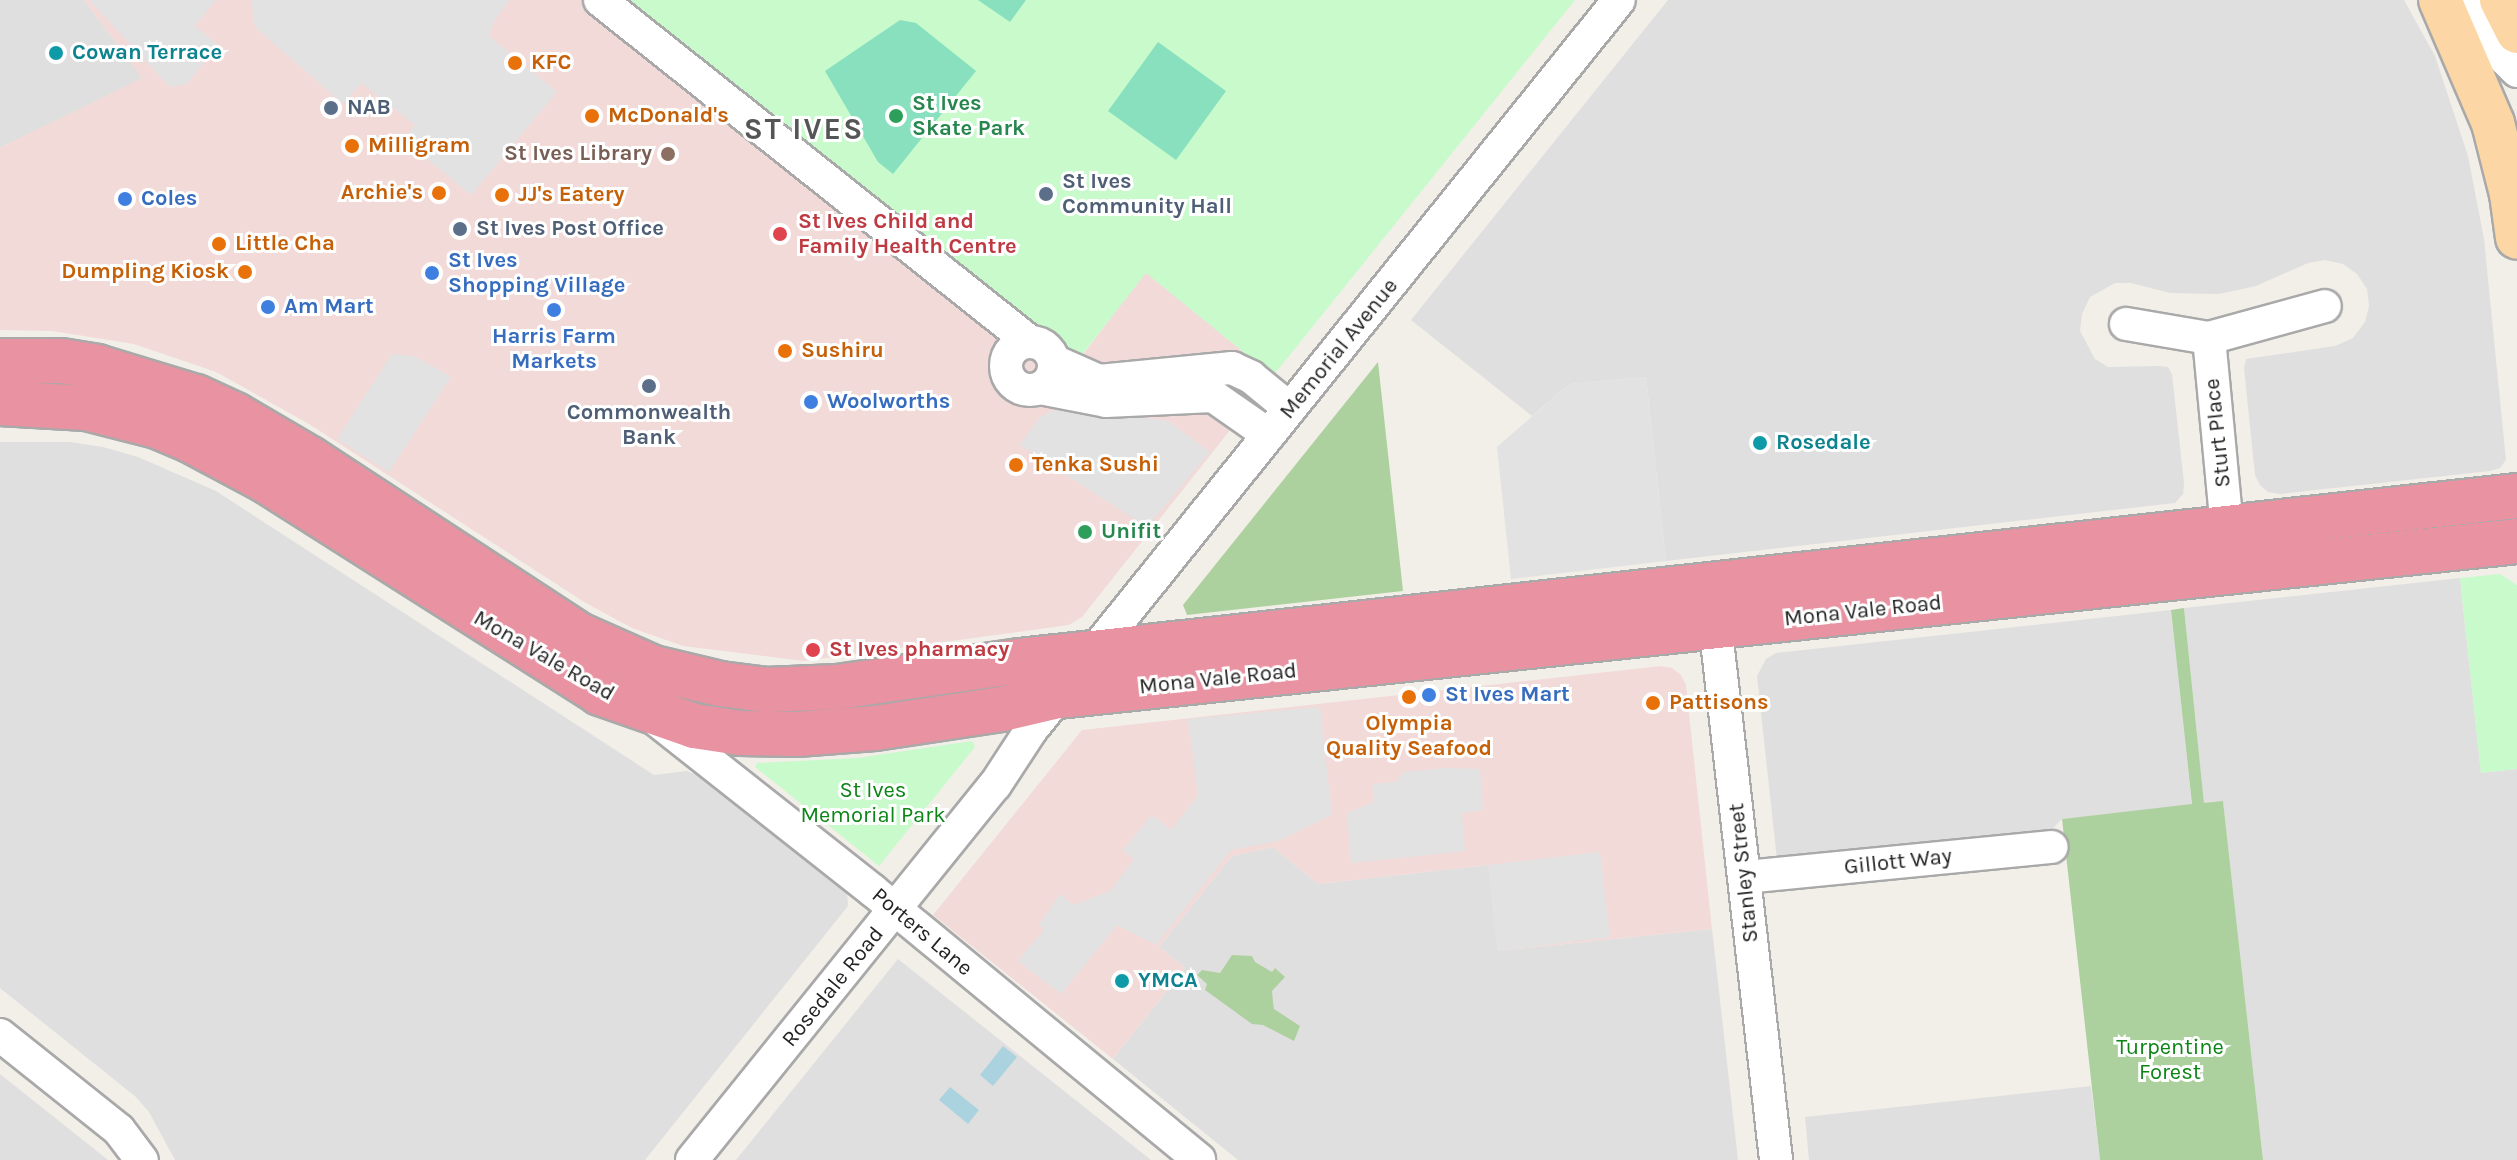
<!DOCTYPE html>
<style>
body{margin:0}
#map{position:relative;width:2517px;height:1160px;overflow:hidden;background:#f2efe9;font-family:Karla,sans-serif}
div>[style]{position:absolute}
.residential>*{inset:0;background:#e0dfdf}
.commercial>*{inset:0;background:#f2dad9}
.forest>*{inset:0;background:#add19e}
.park>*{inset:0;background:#c8facc}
.pitch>*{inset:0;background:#88e0be}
.parking>*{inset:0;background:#e2e2e2}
.water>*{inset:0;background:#aad3df}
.roads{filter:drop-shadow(2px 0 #a9a9a9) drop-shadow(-2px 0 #a9a9a9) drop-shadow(0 2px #a9a9a9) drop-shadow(0 -2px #a9a9a9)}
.minor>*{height:32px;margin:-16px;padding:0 16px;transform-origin:16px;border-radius:16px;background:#fff}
.minor>.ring{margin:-16px;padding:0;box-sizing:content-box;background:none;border:32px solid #fff;border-radius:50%}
.major>*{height:42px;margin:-21px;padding:0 21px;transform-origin:21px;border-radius:21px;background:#fcd6a4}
.highway>*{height:44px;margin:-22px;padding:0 22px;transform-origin:22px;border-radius:22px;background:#e892a2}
.dots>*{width:22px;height:22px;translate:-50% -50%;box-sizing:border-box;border:4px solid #fff;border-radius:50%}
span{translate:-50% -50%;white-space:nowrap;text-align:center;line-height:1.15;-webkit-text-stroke:6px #fff;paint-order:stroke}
.culture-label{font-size:22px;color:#0d838f;font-weight:700}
.left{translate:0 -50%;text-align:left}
.food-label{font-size:22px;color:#c56008;font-weight:700}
.right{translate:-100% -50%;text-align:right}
.leisure-label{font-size:22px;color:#27864d;font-weight:700}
.service-label{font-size:22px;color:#4e5e75;font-weight:700}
.education-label{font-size:22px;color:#785e54;font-weight:700}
.shop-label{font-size:22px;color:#366cbe;font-weight:700}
.health-label{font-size:22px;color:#be3a42;font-weight:700}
.street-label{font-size:22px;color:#222}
.park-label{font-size:22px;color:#0c8416}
.district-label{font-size:30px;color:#555;font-weight:700;letter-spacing:2px}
</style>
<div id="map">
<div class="residential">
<i style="clip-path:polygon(0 0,84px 0,143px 79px,0 148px)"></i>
<i style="clip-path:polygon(1668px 0,2404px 0,2435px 56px,2468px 156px,2484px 239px,2506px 460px,2500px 468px,2490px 471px,2280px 494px,2268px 492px,2260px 485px,2255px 475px,2244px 368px,2246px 359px,2335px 346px,2353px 338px,2365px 322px,2369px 306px,2367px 289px,2357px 274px,2343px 264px,2325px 260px,2308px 263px,2256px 286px,2219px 294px,2170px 293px,2131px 283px,2115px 283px,2090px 297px,2082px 314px,2080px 331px,2095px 359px,2108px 367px,2160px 366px,2168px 367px,2172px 374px,2184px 483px,2183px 494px,2175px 503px,1666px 561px,1646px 377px,1569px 384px,1532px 416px,1411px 320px)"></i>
<i style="clip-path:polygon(0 442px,70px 442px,103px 447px,138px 457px,216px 491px,654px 775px,687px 771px,702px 777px,847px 891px,848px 906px,645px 1160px,175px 1160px,149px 1112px,136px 1097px,0 988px)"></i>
<i style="clip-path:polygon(2460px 578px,2481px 773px,2517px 769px,2517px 1160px,2263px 1160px,2223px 802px,2204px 804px,2184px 608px)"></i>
<i style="clip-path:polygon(2171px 610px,2192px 805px,2062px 819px,2050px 831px,1777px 860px,1757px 676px,1766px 659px,1776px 653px)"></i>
<i style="clip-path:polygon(1273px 847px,1318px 884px,1488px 865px,1498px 951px,1712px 929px,1738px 1160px,1238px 1160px,1113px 1059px,1185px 968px,1159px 947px,1232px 856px)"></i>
<i style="clip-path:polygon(898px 959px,1151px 1160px,736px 1160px)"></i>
<i style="clip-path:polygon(0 1074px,108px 1160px,0 1160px)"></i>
<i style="clip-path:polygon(2091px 1086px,2100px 1160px,1809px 1160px,1805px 1117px)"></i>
</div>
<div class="commercial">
<i style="clip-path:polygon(84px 0,623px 0,1075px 365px,1146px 272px,1273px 376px,1082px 617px,1069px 625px,804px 661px,683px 646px,632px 628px,584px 602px,309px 424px,216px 372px,134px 344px,52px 331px,0 330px,0 148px,142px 78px)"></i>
<i style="clip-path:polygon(1661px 666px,1672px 668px,1681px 675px,1686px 685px,1712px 929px,1498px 951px,1488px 865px,1318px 884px,1273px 847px,1232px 856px,1159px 947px,1185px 968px,1113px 1059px,933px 915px,1082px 730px)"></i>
</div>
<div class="forest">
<i style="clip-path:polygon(1378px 362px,1403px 591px,1187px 615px,1183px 605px)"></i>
<i style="clip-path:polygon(2184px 608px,2204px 803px,2223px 801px,2263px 1160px,2100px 1160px,2062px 819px,2192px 804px,2171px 610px)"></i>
<i style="clip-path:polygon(1232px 955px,1252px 956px,1255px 962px,1272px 972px,1275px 968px,1285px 977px,1272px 991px,1273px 1002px,1274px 1009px,1300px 1026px,1294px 1041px,1263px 1025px,1252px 1024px,1205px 990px,1207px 984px,1197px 975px,1202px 970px,1220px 973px)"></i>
</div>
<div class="park">
<i style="clip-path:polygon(623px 0,1575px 0,1273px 376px,1146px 273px,1074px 365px)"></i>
<i style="clip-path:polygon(2500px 574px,2517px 585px,2517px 769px,2481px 773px,2460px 578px)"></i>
<i style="clip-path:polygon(972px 741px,975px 747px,879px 866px,755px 767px,757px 763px,857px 758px)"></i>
</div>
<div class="pitch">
<i style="clip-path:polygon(978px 0,1026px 0,1010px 22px)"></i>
<i style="clip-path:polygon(900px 20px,916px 23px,976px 71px,893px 174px,878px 162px,825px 71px)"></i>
<i style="clip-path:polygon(1158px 42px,1226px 91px,1176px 160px,1108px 111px)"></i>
</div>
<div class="parking">
<i style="clip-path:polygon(89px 0,216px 0,195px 26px,218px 45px,187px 84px,170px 87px)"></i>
<i style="clip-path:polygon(251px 0,510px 0,494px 21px,489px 36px,557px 92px,471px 195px,404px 140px,415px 125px,361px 83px,343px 104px,255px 27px)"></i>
<i style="clip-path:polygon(392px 354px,414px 356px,451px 377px,389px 472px,337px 439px)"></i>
<i style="clip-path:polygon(1646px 377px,1666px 561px,1511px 579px,1497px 447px,1569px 384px)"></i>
<i style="clip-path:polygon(1065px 405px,1168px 421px,1210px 452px,1147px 527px,1020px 445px,1040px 417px)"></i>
<i style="clip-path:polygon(1320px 707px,1332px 815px,1278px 841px,1231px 850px,1156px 945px,1117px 925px,1061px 994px,1018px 961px,1044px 930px,1039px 925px,1060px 894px,1074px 905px,1110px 891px,1134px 860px,1123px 850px,1152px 815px,1171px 830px,1198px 796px,1188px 719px)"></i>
<i style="clip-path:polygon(1446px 768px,1480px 769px,1483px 810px,1462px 813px,1465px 851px,1351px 863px,1347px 813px,1374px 802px,1372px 784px,1396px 782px,1404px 772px)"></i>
<i style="clip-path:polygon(1600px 852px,1610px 937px,1498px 951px,1488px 865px)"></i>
</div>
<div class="water">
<i style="clip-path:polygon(1003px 1046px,1017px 1057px,993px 1086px,980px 1075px)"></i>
<i style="clip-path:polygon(950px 1087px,979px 1110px,968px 1124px,939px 1100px)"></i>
</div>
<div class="roads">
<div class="minor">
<i style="left:600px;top:0;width:549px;rotate:38.5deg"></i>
<i style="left:2468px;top:0;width:70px;rotate:57.9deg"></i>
<i style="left:2505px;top:59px;width:17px;rotate:45deg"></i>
<i style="left:2126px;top:324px;width:84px;rotate:9.6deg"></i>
<i style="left:2209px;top:338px;width:191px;rotate:84.6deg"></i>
<i style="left:2209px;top:338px;width:120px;rotate:-15.4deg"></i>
<i class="ring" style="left:1006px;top:342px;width:16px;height:16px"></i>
<i style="left:1054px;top:361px;width:49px;rotate:24deg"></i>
<i style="left:1099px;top:381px;width:134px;rotate:-5.6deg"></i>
<i style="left:1232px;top:368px;width:21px;rotate:25deg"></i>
<i style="left:1251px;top:377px;width:50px;rotate:39.4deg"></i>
<i style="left:1040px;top:388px;width:67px;rotate:11.1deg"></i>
<i style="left:1106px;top:401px;width:107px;rotate:-2.7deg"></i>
<i style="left:1213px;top:396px;width:68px;rotate:34.9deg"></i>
<i style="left:1713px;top:605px;width:559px;rotate:83.52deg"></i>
<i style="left:658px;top:721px;width:273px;rotate:38.3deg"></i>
<i style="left:872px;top:890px;width:424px;rotate:39.5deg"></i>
<i style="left:1745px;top:877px;width:308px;rotate:-5.6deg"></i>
<i style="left:0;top:1035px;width:152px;rotate:38.6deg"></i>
<i style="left:119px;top:1130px;width:38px;rotate:53deg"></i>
<i style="left:692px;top:1160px;width:482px;rotate:-51.1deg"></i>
<i style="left:995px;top:785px;width:66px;rotate:-56.8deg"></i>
<i style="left:1031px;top:730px;width:937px;rotate:-51.15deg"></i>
</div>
<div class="major">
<i style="left:2440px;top:0;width:134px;rotate:66.7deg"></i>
<i style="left:2493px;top:123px;width:73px;rotate:75.8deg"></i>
<i style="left:2511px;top:194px;width:44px;rotate:82.2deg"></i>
<i style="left:2501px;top:0;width:36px;rotate:63deg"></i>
</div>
<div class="highway">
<i style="left:0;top:361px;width:61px"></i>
<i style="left:61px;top:361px;width:36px;rotate:9deg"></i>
<i style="left:97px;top:367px;width:103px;rotate:16.9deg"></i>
<i style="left:196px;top:397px;width:43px;rotate:24.8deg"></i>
<i style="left:235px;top:415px;width:87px;rotate:30.4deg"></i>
<i style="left:310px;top:459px;width:321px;rotate:33.2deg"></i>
<i style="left:579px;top:635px;width:81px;rotate:24deg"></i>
<i style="left:653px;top:668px;width:69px;rotate:13.4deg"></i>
<i style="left:720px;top:684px;width:46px;rotate:7.4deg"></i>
<i style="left:766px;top:690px;width:71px;rotate:-2.4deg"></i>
<i style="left:837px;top:687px;width:185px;rotate:-8.1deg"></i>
<i style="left:1020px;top:661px;width:1506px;rotate:-6.29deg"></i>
<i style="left:0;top:403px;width:86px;rotate:3.3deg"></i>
<i style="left:86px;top:408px;width:73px;rotate:14.2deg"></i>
<i style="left:157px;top:426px;width:36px;rotate:23deg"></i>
<i style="left:190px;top:440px;width:85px;rotate:28.1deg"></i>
<i style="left:265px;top:480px;width:397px;rotate:32.4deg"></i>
<i style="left:600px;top:693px;width:100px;rotate:19.3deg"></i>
<i style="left:694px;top:726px;width:47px;rotate:8.7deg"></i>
<i style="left:740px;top:733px;width:57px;rotate:1deg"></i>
<i style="left:797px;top:734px;width:78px;rotate:-4.4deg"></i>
<i style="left:875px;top:728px;width:128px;rotate:-8.5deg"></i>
<i style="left:1002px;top:709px;width:57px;rotate:-13.1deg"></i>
<i style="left:1058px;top:696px;width:1467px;rotate:-6.06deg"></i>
</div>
</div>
<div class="dots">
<i style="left:56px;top:53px;background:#0f9aa8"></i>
<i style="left:515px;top:63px;background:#e8710a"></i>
<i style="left:331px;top:108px;background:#5c6f8a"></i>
<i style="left:592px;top:116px;background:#e8710a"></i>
<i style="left:896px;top:116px;background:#2e9e5b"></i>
<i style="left:352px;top:146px;background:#e8710a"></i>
<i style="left:668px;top:154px;background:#8d6e63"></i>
<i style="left:439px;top:193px;background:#e8710a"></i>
<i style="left:1046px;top:194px;background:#5c6f8a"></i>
<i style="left:502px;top:195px;background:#e8710a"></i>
<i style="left:125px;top:199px;background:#3f7fe0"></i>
<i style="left:460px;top:229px;background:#5c6f8a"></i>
<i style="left:780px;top:234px;background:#e0444e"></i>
<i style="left:219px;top:244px;background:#e8710a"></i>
<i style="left:245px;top:272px;background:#e8710a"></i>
<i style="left:432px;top:273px;background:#3f7fe0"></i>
<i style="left:268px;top:307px;background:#3f7fe0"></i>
<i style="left:554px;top:310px;background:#3f7fe0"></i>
<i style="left:785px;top:351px;background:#e8710a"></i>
<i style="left:649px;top:386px;background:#5c6f8a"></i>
<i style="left:811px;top:402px;background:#3f7fe0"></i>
<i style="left:1760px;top:443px;background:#0f9aa8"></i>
<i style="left:1016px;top:465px;background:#e8710a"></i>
<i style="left:1085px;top:532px;background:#2e9e5b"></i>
<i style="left:813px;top:650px;background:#e0444e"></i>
<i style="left:1429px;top:695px;background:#3f7fe0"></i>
<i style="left:1409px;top:697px;background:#e8710a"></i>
<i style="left:1653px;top:703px;background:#e8710a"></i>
<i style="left:1122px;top:981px;background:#0f9aa8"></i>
</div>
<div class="culture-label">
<span class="left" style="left:72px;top:53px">Cowan Terrace</span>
<span class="left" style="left:1776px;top:443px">Rosedale</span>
<span class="left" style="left:1138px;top:981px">YMCA</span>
</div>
<div class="food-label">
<span class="left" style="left:531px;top:63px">KFC</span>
<span class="left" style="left:608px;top:116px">McDonald's</span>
<span class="left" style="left:368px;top:146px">Milligram</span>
<span class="right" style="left:423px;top:193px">Archie's</span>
<span class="left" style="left:518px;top:195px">JJ's Eatery</span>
<span class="left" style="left:235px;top:244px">Little Cha</span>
<span class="right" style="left:229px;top:272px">Dumpling Kiosk</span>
<span class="left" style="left:801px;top:351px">Sushiru</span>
<span class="left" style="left:1032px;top:465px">Tenka Sushi</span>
<span class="left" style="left:1669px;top:703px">Pattisons</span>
<span style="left:1409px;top:736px">Olympia<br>Quality Seafood</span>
</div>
<div class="leisure-label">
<span class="left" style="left:912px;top:116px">St Ives<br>Skate Park</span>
<span class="left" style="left:1101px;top:532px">Unifit</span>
</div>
<div class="service-label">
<span class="left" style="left:347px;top:108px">NAB</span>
<span class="left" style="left:1062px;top:194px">St Ives<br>Community Hall</span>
<span class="left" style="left:476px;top:229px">St Ives Post Office</span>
<span style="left:649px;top:425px">Commonwealth<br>Bank</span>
</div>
<div class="education-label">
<span class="right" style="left:652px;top:154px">St Ives Library</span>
</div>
<div class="shop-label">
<span class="left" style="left:141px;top:199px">Coles</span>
<span class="left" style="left:448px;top:273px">St Ives<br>Shopping Village</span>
<span class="left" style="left:284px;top:307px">Am Mart</span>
<span style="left:554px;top:349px">Harris Farm<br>Markets</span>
<span class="left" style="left:827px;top:402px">Woolworths</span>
<span class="left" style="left:1445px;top:695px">St Ives Mart</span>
</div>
<div class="health-label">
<span class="left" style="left:798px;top:234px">St Ives Child and<br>Family Health Centre</span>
<span class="left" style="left:829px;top:650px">St Ives pharmacy</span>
</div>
<div class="street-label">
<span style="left:1339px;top:349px;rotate:-51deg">Memorial Avenue</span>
<span style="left:2218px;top:433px;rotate:-96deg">Sturt Place</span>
<span style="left:1863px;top:611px;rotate:-6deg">Mona Vale Road</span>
<span style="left:544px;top:656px;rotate:30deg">Mona Vale Road</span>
<span style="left:1218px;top:679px;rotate:-6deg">Mona Vale Road</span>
<span style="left:1898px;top:862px;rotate:-6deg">Gillott Way</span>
<span style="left:1744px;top:873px;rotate:-96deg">Stanley Street</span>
<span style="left:922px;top:932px;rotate:40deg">Porters Lane</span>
<span style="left:833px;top:987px;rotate:-51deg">Rosedale Road</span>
</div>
<div class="park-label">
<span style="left:873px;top:803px">St Ives<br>Memorial Park</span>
<span style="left:2170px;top:1060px">Turpentine<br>Forest</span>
</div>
<div class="district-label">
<span style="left:804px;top:129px">ST IVES</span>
</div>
</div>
